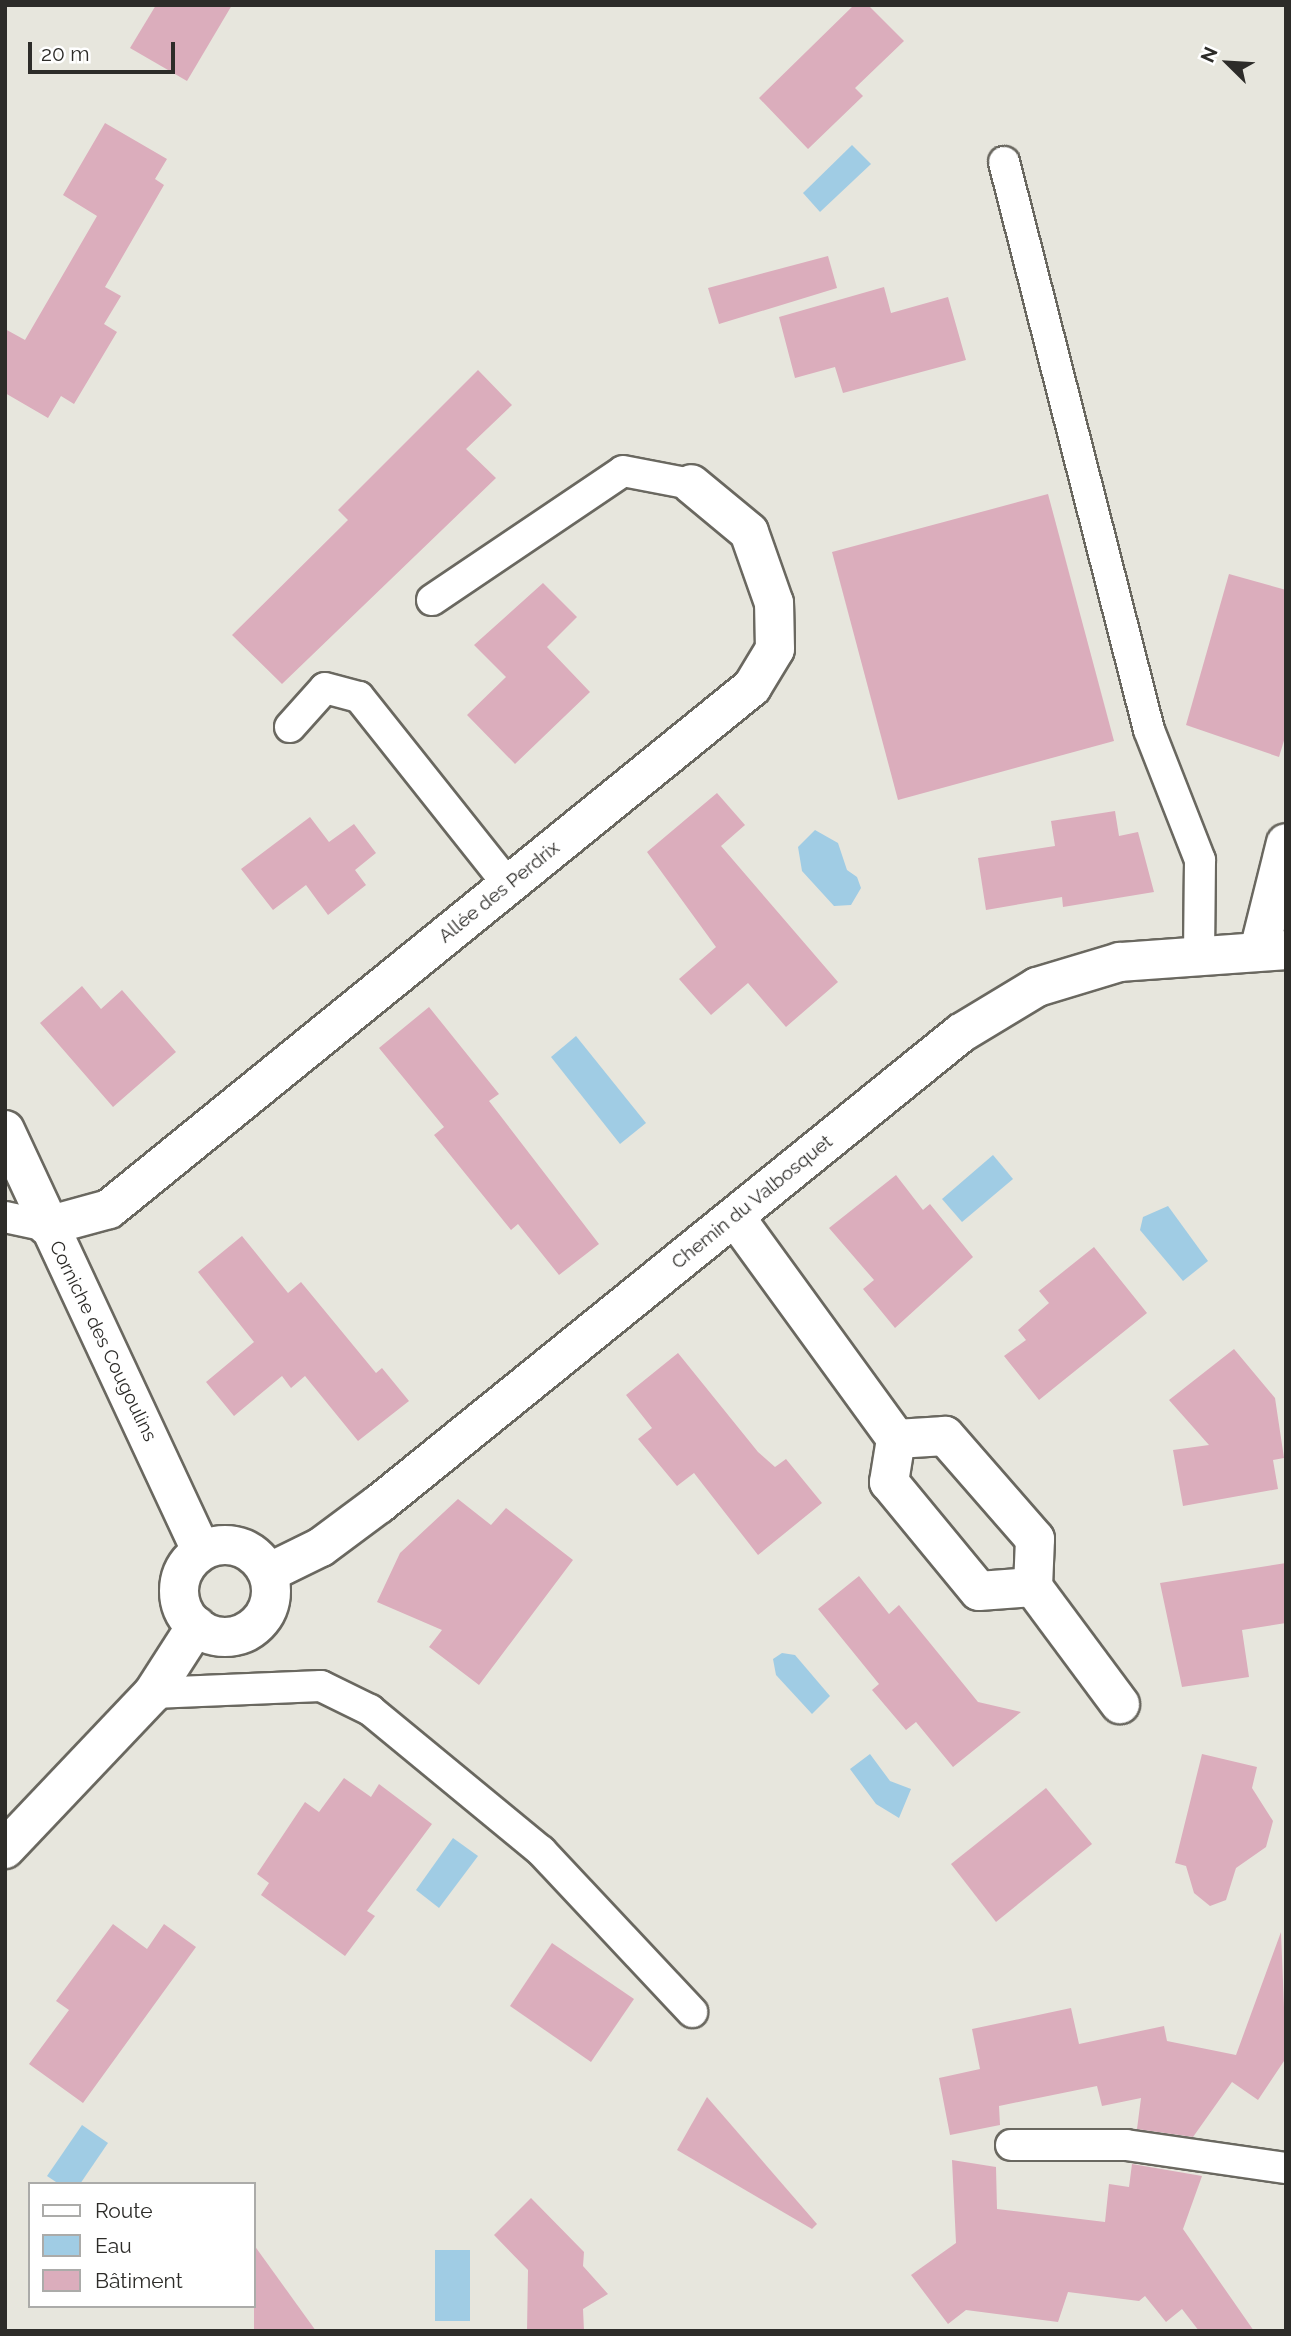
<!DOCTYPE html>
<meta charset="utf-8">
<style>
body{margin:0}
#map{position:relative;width:1291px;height:2336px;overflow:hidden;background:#e7e6dd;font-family:Raleway,sans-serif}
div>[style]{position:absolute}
.water>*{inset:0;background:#a0cce4}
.building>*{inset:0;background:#dbadbc}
.roads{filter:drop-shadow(2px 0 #6a6860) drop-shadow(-2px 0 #6a6860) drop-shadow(0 2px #6a6860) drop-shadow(0 -2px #6a6860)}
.lane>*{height:30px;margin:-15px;padding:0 15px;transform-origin:15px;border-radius:15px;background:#fff}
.street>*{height:38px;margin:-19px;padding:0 19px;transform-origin:19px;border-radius:19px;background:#fff}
.street>.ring{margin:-19px;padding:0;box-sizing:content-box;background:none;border:38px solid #fff;border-radius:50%}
span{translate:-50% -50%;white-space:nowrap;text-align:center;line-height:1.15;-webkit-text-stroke:7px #fff;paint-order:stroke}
.street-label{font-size:19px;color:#2d2c29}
.frame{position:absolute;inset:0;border:7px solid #2d2c29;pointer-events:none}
.legend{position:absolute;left:28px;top:2182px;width:228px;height:126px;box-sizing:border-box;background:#fff;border:2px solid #ababa9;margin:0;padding:9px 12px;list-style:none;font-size:21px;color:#2d2c29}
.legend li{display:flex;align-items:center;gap:14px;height:35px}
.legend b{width:35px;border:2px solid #ababa9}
.north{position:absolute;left:1193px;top:28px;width:70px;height:70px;-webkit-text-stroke:5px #fff;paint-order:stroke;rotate:294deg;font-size:19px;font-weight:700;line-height:28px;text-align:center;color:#2d2c29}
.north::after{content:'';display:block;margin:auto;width:24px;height:32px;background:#2d2c29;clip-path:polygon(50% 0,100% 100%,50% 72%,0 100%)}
.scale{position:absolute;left:28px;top:42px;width:147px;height:32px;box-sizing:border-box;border:4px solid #2d2c29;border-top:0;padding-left:9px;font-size:21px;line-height:24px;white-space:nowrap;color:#2d2c29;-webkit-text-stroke:5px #fff;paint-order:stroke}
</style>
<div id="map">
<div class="water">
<i style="clip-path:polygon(852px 145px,871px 164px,820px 212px,803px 193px)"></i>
<i style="clip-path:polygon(815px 830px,838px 843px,847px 870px,857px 877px,861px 888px,851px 905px,834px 906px,802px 871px,798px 847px)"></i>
<i style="clip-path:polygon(576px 1036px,646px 1123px,620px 1144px,551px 1057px)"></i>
<i style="clip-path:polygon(993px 1155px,1013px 1179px,962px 1222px,942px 1199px)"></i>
<i style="clip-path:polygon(1168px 1206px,1208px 1261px,1183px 1281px,1140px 1230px,1143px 1217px)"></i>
<i style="clip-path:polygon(782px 1653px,795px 1655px,830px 1696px,812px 1714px,776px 1675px,773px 1659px)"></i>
<i style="clip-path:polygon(870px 1754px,890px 1781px,911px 1789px,899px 1818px,876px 1804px,850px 1769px)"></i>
<i style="clip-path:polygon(453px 1838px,478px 1856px,439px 1908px,416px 1890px)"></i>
<i style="clip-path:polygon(82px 2125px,108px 2143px,80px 2184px,59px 2184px,47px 2176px)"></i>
<i style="clip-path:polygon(470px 2250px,470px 2321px,435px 2321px,435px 2250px)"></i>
</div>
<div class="building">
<i style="clip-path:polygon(156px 5px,232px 5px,187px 81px,130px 48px)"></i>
<i style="clip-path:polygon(854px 5px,868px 5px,904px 41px,855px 88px,863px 96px,808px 149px,759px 98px)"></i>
<i style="clip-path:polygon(105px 123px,167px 159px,155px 179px,164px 185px,105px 287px,121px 296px,104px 324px,117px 332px,74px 404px,61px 396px,48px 418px,5px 393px,5px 329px,25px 340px,97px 216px,63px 195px)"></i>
<i style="clip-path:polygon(828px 256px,837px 288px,719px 324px,708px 288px)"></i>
<i style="clip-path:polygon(884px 287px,891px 313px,948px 297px,966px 360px,843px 393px,835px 367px,795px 378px,779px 317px)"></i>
<i style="clip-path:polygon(478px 370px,512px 405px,466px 449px,496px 478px,282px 684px,232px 635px,348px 520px,338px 510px)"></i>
<i style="clip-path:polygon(1048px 494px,1114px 741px,898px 800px,832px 552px)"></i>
<i style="clip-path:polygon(1229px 574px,1286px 590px,1286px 734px,1279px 757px,1186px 725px)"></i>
<i style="clip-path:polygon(543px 583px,577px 617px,547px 647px,590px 692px,515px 764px,467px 715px,506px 677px,474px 645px)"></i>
<i style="clip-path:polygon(717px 793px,745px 825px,721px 846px,838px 982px,786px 1027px,748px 983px,711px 1015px,679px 979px,716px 947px,647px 852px)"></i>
<i style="clip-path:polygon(1115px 811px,1119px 836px,1138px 832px,1154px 892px,1063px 907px,1062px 897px,986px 910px,978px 858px,1055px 846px,1051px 821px)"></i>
<i style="clip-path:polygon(310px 817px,329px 842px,354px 824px,376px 853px,355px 870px,366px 885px,328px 915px,306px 885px,273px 910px,241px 869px)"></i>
<i style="clip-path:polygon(82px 986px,101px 1009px,122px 990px,176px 1052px,113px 1107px,40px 1023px)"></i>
<i style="clip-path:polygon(429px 1007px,499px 1094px,489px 1101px,599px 1244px,559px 1275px,518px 1224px,511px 1230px,434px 1135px,444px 1127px,379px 1048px)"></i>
<i style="clip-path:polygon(896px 1175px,923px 1210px,930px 1204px,973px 1257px,895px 1328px,863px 1289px,874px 1280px,829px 1228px)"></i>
<i style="clip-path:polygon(242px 1236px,288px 1293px,301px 1282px,376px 1373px,382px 1368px,409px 1401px,358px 1441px,305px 1376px,291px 1388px,282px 1376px,234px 1416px,206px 1382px,254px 1342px,198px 1272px)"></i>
<i style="clip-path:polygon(1094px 1247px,1147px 1313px,1039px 1400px,1004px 1356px,1026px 1340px,1018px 1330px,1049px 1303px,1039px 1291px)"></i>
<i style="clip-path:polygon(1234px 1349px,1275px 1398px,1284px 1458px,1273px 1460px,1278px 1489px,1183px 1506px,1173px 1450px,1209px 1445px,1169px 1400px)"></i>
<i style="clip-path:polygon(678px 1353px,758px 1452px,775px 1467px,786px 1459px,822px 1503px,758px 1555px,694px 1473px,677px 1486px,638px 1439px,652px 1428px,626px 1395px)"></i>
<i style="clip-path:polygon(458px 1499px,491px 1525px,506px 1508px,573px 1560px,479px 1685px,429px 1647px,442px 1630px,377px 1602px,400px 1553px)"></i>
<i style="clip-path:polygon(1286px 1563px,1286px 1623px,1242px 1630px,1249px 1677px,1182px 1687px,1160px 1583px)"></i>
<i style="clip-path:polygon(859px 1576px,889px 1614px,899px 1605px,978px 1702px,1021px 1712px,953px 1767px,916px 1722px,906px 1730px,872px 1690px,879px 1684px,818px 1609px)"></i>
<i style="clip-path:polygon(1202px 1754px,1257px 1767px,1252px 1788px,1273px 1821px,1266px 1847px,1236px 1868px,1226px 1900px,1210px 1906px,1194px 1893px,1186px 1866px,1175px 1863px)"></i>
<i style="clip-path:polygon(344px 1778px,371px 1797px,379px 1784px,432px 1824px,367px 1911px,375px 1916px,345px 1956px,261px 1895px,269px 1883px,257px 1874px,305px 1802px,319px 1812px)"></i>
<i style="clip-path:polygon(1046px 1788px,1092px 1844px,996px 1922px,951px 1864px)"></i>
<i style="clip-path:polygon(113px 1924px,147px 1949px,164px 1924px,196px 1947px,83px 2103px,29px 2064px,69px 2010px,56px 2001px)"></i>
<i style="clip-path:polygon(1281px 1932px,1286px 2058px,1258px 2100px,1232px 2082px,1193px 2137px,1137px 2129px,1141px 2098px,1102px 2106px,1097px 2086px,999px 2106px,1000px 2125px,950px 2135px,939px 2078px,980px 2069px,972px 2029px,1071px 2008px,1079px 2044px,1164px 2026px,1167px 2041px,1236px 2055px)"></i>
<i style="clip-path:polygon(552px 1943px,634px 1999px,591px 2062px,510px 2006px)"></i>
<i style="clip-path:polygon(707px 2097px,817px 2224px,812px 2229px,677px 2150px)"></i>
<i style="clip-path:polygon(952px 2160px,996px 2167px,997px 2209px,1105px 2222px,1109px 2184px,1129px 2187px,1132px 2164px,1202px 2176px,1183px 2229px,1254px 2331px,1199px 2331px,1182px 2309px,1166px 2322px,1145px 2296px,1139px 2301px,1068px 2292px,1058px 2322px,966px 2310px,948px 2324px,911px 2275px,956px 2243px)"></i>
<i style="clip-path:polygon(531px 2198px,584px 2252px,583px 2266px,608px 2294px,583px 2309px,584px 2331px,527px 2331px,528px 2270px,494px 2235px)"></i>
<i style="clip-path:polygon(254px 2245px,316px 2331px,254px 2331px)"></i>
</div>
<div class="roads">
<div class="lane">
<i style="left:1004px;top:162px;width:586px;rotate:75.68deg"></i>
<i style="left:1149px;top:730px;width:140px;rotate:68.6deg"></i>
<i style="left:1200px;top:860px;width:98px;rotate:90.6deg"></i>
<i style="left:432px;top:600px;width:230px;rotate:-34deg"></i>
<i style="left:623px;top:471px;width:69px;rotate:10.8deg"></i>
<i style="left:290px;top:727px;width:52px;rotate:-48.1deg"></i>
<i style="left:325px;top:688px;width:35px;rotate:15deg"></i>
<i style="left:359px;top:697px;width:239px;rotate:51.5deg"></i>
<i style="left:5px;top:1217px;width:43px;rotate:12.1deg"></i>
<i style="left:153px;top:1693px;width:168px;rotate:-2.4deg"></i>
<i style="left:321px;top:1686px;width:55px;rotate:26.1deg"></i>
<i style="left:370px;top:1710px;width:222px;rotate:39.5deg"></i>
<i style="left:541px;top:1851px;width:221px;rotate:46.8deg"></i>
<i style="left:1011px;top:2145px;width:115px"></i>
<i style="left:1126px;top:2145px;width:162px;rotate:8.2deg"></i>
</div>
<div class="street">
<i style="left:1259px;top:951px;width:111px;rotate:-76deg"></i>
<i style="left:5px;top:1130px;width:464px;rotate:65deg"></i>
<i style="left:735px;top:1217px;width:274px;rotate:54deg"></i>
<i style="left:896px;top:1439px;width:44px;rotate:99.2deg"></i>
<i style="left:889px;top:1482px;width:141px;rotate:50.5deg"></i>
<i style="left:979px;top:1591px;width:54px;rotate:-4.2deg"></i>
<i style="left:1033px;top:1587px;width:48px;rotate:-87.6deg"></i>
<i style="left:1035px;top:1539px;width:137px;rotate:-131.1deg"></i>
<i style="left:945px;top:1436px;width:49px;rotate:176.5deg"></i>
<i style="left:47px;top:1226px;width:64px;rotate:-15.3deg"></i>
<i style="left:109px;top:1209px;width:828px;rotate:-39.07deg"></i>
<i style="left:752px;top:687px;width:44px;rotate:-58.8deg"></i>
<i style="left:775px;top:649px;width:46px;rotate:-91.2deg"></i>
<i style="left:774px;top:603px;width:75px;rotate:-109.4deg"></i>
<i style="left:749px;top:532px;width:75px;rotate:-140.4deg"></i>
<i class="ring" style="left:179px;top:1545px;width:54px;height:54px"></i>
<i style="left:268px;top:1573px;width:59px;rotate:-26.1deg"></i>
<i style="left:321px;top:1547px;width:72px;rotate:-36.6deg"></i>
<i style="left:379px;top:1504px;width:749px;rotate:-38.98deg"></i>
<i style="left:961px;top:1033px;width:89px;rotate:-31.2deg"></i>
<i style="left:1037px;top:987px;width:87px;rotate:-16.8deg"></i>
<i style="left:1120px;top:962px;width:166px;rotate:-4.1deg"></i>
<i style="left:1033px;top:1587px;width:146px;rotate:53.4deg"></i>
<i style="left:5px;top:1849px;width:215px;rotate:-46.5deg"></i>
<i style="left:153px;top:1693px;width:80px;rotate:-57.3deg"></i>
</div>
</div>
<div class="street-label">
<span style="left:499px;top:892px;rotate:-39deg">Allée des Perdrix</span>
<span style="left:752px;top:1202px;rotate:-39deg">Chemin du Valbosquet</span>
<span style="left:103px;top:1341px;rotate:64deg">Corniche des Cougoulins</span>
</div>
<div class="frame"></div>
<ul class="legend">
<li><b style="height:9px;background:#fff"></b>Route</li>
<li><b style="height:19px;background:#a0cce4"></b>Eau</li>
<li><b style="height:19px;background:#dbadbc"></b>Bâtiment</li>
</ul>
<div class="north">N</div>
<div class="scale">20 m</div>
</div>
